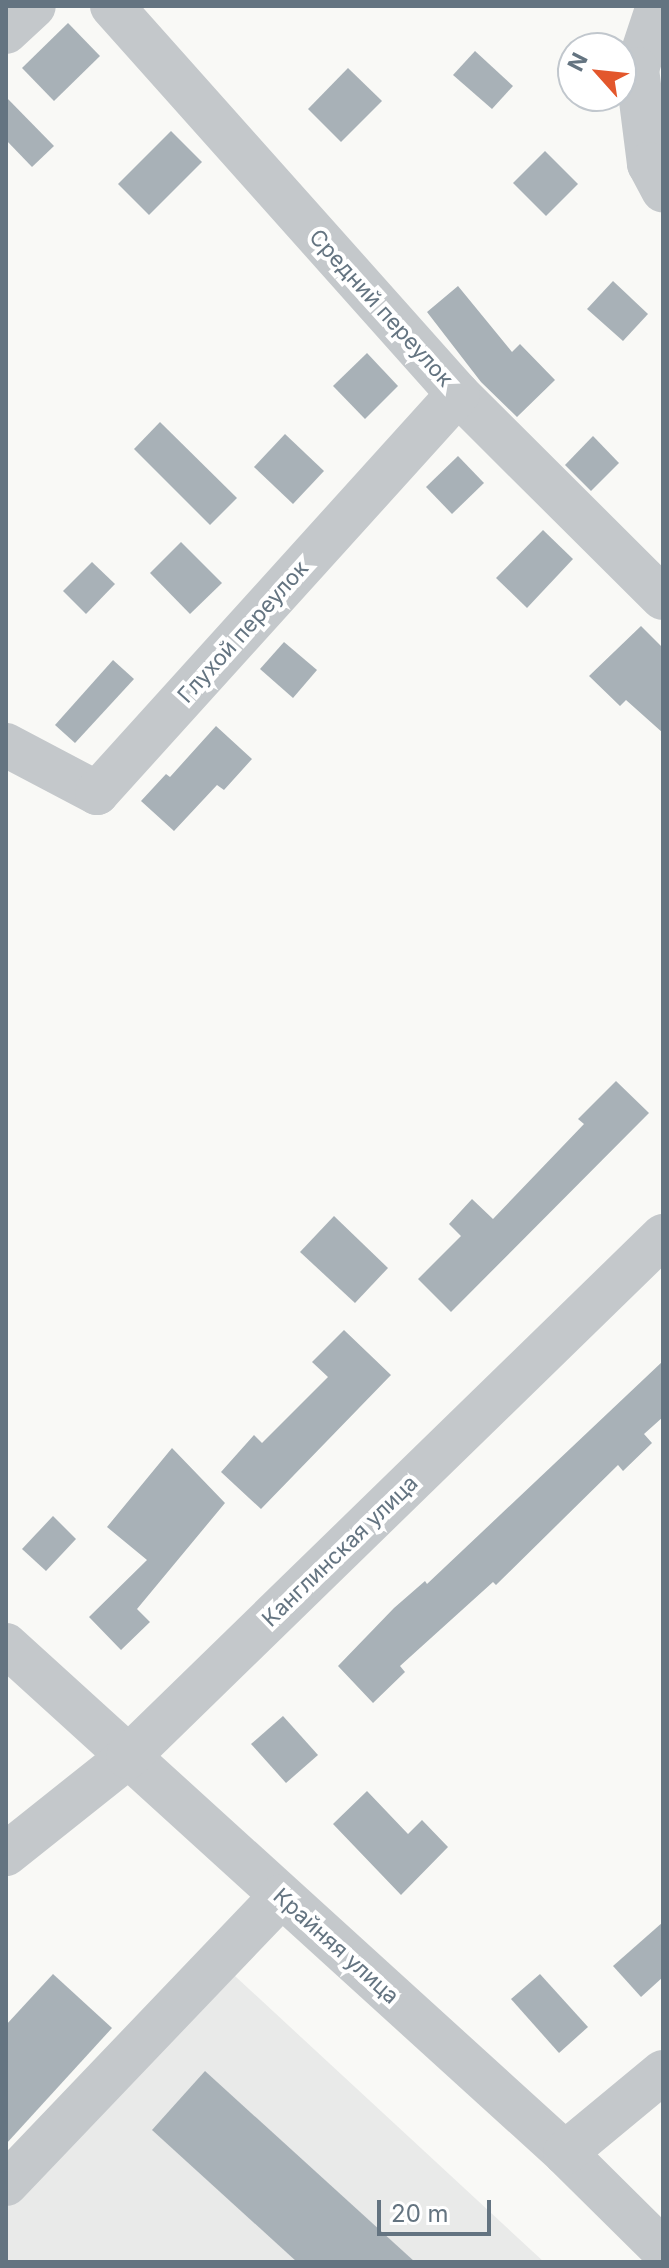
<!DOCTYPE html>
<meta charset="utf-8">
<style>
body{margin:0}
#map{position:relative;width:669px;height:2268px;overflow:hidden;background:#f9f9f6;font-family:Inter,sans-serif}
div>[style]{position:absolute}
.built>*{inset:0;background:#e9eae9}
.building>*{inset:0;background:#a8b1b7}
.minor>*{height:44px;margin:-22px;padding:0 22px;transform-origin:22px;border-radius:22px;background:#c4c8cb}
span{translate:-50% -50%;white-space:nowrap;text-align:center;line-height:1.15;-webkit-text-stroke:8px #fff;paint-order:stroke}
.street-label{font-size:22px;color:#647481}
.frame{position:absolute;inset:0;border:8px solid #647481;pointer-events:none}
.north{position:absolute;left:557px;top:32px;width:80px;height:80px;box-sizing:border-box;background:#fff;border:2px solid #c1c7cd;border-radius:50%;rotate:297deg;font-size:22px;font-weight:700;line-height:32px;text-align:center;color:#647481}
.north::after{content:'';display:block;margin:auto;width:28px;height:36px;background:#e3572c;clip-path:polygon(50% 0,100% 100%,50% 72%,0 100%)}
.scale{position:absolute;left:377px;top:2200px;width:114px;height:36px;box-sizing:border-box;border:4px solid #647481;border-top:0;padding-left:10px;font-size:24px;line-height:28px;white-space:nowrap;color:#647481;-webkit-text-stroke:6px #fff;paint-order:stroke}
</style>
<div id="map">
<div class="built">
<i style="clip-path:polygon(235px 1976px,544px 2262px,6px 2262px,6px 2208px)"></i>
</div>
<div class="building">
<i style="clip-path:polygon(68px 23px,100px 56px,54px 101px,22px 68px)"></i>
<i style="clip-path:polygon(475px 51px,513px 86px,492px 109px,453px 75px)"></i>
<i style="clip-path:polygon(348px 68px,382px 101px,341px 142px,308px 109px)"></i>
<i style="clip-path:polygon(6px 97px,54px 146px,32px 167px,6px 140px)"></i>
<i style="clip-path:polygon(171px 131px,202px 162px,149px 215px,118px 184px)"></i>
<i style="clip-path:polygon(545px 151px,578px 184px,546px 216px,513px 183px)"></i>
<i style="clip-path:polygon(613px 281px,648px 314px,623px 341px,587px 309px)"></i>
<i style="clip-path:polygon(458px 286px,512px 352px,520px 344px,555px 380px,517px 417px,481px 382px,427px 312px)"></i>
<i style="clip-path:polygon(367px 353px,398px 386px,365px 419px,333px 386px)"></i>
<i style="clip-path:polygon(160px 422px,237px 498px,210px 525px,134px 449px)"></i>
<i style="clip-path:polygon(285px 434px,324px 471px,293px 504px,254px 467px)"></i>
<i style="clip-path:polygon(593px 436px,619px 463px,591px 491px,565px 465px)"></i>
<i style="clip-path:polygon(458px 456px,484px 483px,452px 514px,426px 487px)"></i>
<i style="clip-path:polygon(543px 530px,573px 559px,527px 608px,496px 578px)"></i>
<i style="clip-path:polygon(181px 542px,222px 583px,190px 614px,150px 573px)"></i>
<i style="clip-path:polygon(92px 562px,115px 584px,86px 614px,63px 591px)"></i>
<i style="clip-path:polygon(641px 626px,663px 648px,663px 733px,626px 700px,620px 706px,589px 676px)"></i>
<i style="clip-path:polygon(284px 642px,317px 670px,293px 698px,260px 669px)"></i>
<i style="clip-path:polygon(113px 660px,134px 679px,75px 743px,55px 725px)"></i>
<i style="clip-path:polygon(216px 726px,252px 759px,224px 790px,217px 785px,174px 831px,141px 801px,166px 774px,170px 777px)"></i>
<i style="clip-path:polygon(616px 1081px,649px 1113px,451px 1312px,418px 1279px,461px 1236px,449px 1224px,472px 1199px,493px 1219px,584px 1124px,578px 1119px)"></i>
<i style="clip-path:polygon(334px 1216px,388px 1268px,355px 1303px,300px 1252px)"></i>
<i style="clip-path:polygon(344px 1330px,391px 1375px,261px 1509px,221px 1472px,254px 1435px,262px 1443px,328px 1377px,312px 1362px)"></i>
<i style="clip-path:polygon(663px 1361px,663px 1417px,644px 1434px,652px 1443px,623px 1471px,618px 1465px,496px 1585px,493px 1582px,400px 1666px,405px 1672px,373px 1703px,338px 1666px,394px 1608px,425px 1581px,427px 1584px)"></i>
<i style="clip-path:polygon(172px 1448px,225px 1503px,137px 1609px,150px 1622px,121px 1650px,89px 1617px,147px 1560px,107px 1527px)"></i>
<i style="clip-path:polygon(53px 1516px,76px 1539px,46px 1571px,22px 1549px)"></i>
<i style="clip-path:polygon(283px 1716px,318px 1755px,286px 1783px,251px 1744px)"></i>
<i style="clip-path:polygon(367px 1791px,408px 1834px,422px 1820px,448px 1847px,401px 1895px,333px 1824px)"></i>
<i style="clip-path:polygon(663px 1922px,663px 1977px,641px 1997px,613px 1966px)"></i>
<i style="clip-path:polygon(53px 1974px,112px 2028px,6px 2144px,6px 2025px)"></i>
<i style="clip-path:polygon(540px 1974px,588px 2027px,559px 2053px,511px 1999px)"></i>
<i style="clip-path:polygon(205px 2071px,415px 2262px,297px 2262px,152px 2130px)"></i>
</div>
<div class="minor">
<i style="left:112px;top:6px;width:520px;rotate:48.27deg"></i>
<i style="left:458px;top:394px;width:289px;rotate:44.9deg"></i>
<i style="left:658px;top:6px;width:66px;rotate:108.4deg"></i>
<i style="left:637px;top:69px;width:96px;rotate:82.8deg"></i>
<i style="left:649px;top:164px;width:30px;rotate:62deg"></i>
<i style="left:6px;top:32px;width:38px;rotate:-43deg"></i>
<i style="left:6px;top:745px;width:103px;rotate:27.8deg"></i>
<i style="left:97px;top:793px;width:538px;rotate:-47.86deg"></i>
<i style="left:6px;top:1645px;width:755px;rotate:42.26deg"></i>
<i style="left:565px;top:2153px;width:138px;rotate:44.7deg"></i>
<i style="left:6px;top:1854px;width:156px;rotate:-38.5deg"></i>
<i style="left:128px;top:1757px;width:747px;rotate:-44.24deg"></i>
<i style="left:565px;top:2153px;width:127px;rotate:-39.6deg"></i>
<i style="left:6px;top:2184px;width:398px;rotate:-46.3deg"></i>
</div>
<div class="street-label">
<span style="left:381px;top:308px;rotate:48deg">Средний переулок</span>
<span style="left:243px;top:632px;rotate:-48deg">Глухой переулок</span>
<span style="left:340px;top:1551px;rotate:-44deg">Канглинская улица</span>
<span style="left:336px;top:1946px;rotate:42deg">Крайняя улица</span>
</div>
<div class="frame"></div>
<div class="north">N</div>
<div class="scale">20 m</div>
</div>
